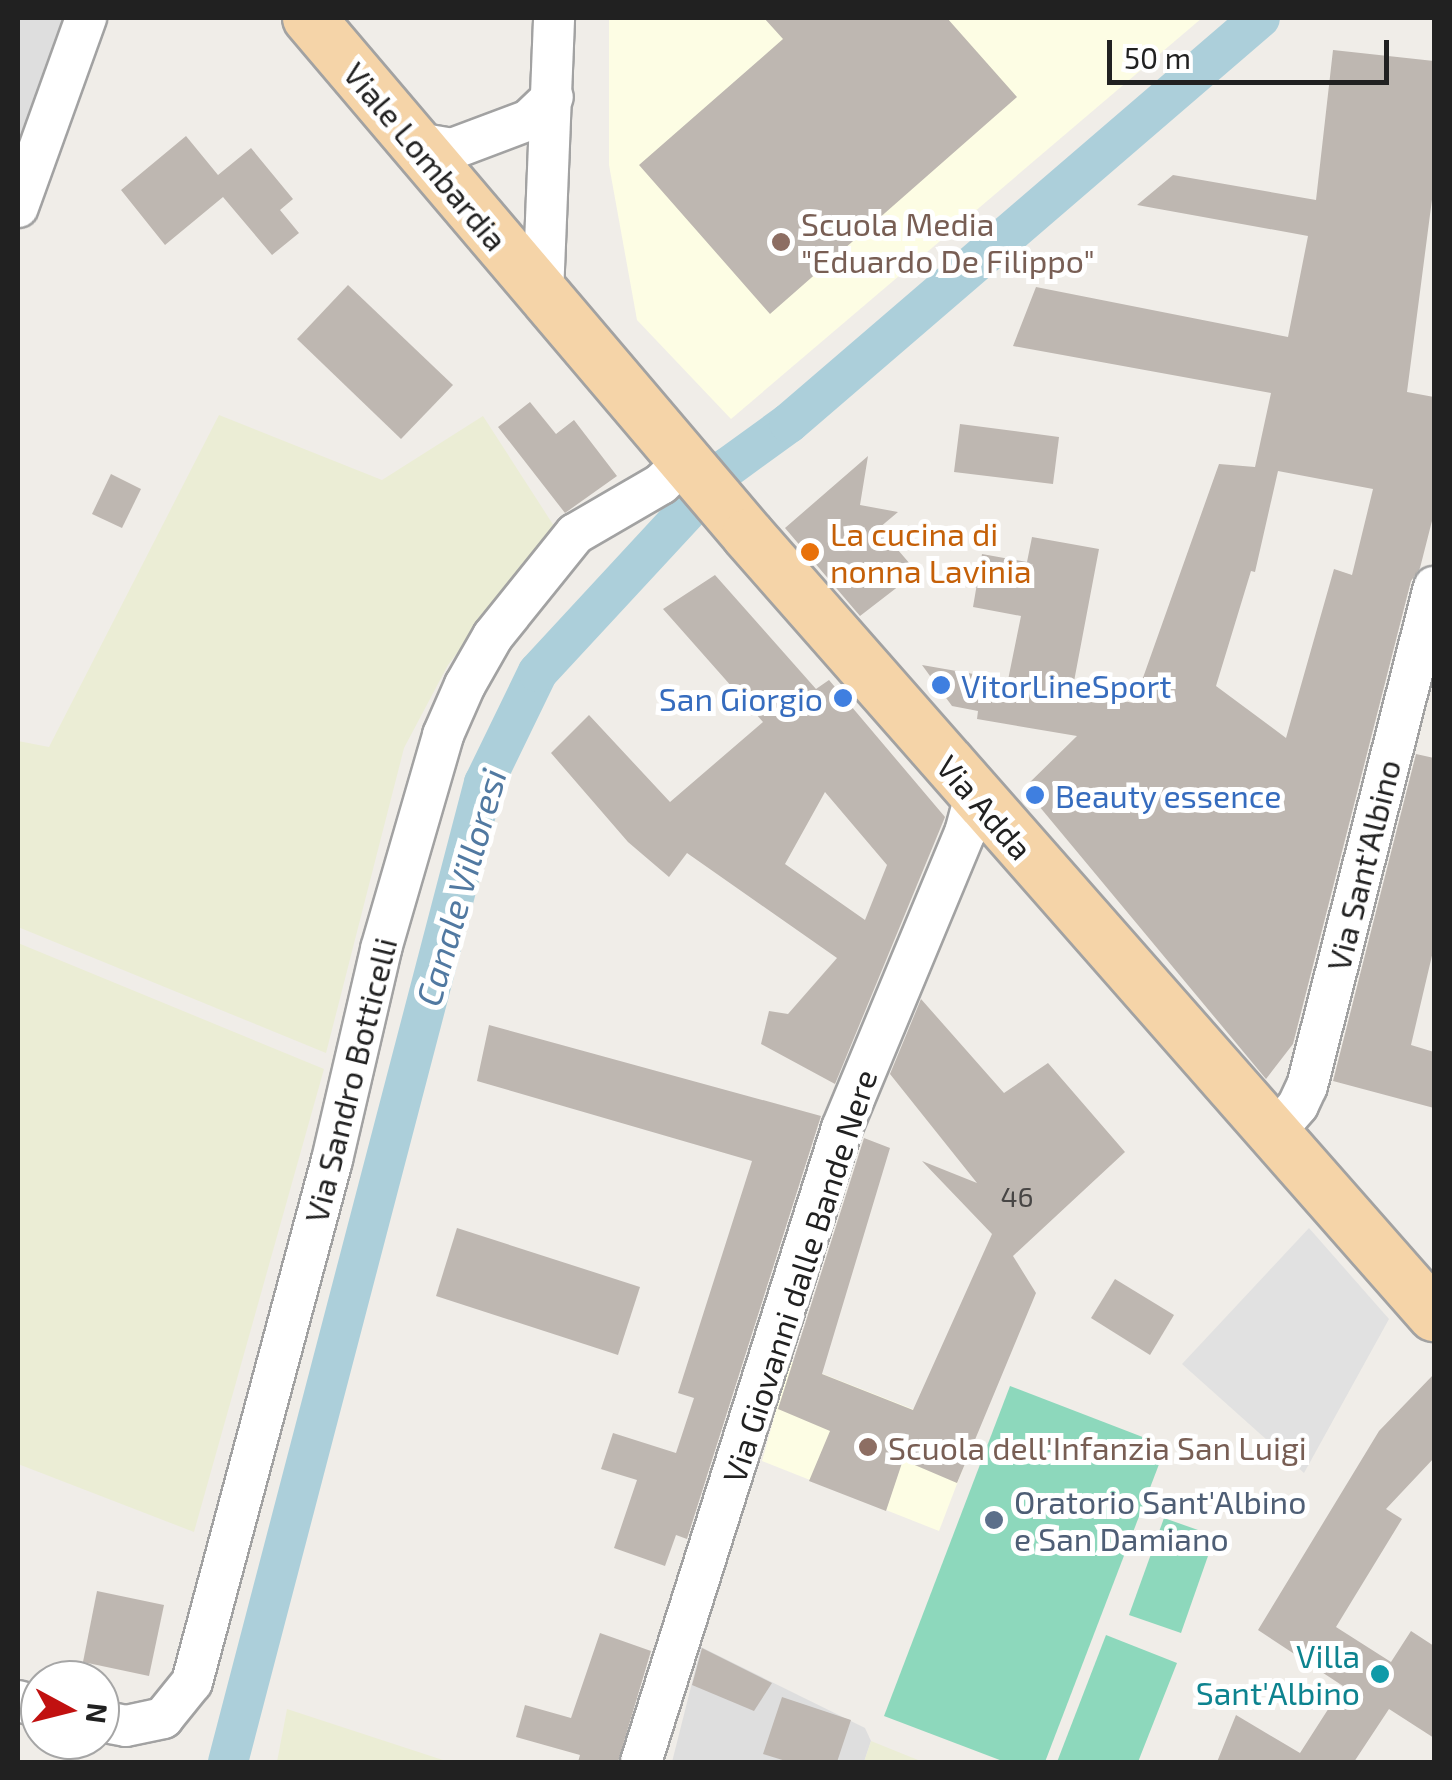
<!DOCTYPE html>
<style>
body{margin:0}
#map{position:relative;width:1452px;height:1780px;overflow:hidden;background:#f0ede8;font-family:"Exo 2",sans-serif}
div>[style]{position:absolute}
.residential>*{inset:0;background:#dedede}
.education>*{inset:0;background:#fdfde4}
.farmland>*{inset:0;background:#ebedd5}
.pitch>*{inset:0;background:#8dd8bc}
.parking>*{inset:0;background:#e1e1e1}
.canal>*{height:40px;margin:-20px;padding:0 20px;transform-origin:20px;border-radius:20px;background:#accfda}
.building>*{inset:0;background:#beb7b1}
.roads{filter:drop-shadow(2px 0 #a2a2a2) drop-shadow(-2px 0 #a2a2a2) drop-shadow(0 2px #a2a2a2) drop-shadow(0 -2px #a2a2a2)}
.minor>*{height:40px;margin:-20px;padding:0 20px;transform-origin:20px;border-radius:20px;background:#fff}
.major>*{height:52px;margin:-26px;padding:0 26px;transform-origin:26px;border-radius:26px;background:#f5d4a8}
.dots>*{width:28px;height:28px;translate:-50% -50%;box-sizing:border-box;border:5px solid #fff;border-radius:50%}
span{translate:-50% -50%;white-space:nowrap;text-align:center;line-height:1.15;-webkit-text-stroke:10px #fff;paint-order:stroke}
.number-label{font-size:28px;color:#484645}
.number-label span{-webkit-text-stroke-width:0}
.street-label{font-size:32px;color:#212121}
.education-label{font-size:32px;color:#785e54}
.left{translate:0 -50%;text-align:left}
.food-label{font-size:32px;color:#c56008}
.shop-label{font-size:32px;color:#366cbe}
.right{translate:-100% -50%;text-align:right}
.service-label{font-size:32px;color:#4e5e75}
.culture-label{font-size:32px;color:#0d838f}
.water-label{font-size:35px;color:#5179a1;font-style:italic}
.frame{position:absolute;inset:0;border:20px solid #212121;pointer-events:none}
.north{position:absolute;left:20px;top:1660px;width:100px;height:100px;box-sizing:border-box;background:#fff;border:2px solid #a6a6a6;border-radius:50%;rotate:97deg;font-size:28px;font-weight:700;line-height:40px;text-align:center;color:#212121}
.north::after{content:'';display:block;margin:auto;width:35px;height:45px;background:#c11110;clip-path:polygon(50% 0,100% 100%,50% 72%,0 100%)}
.scale{position:absolute;left:1107px;top:40px;width:282px;height:45px;box-sizing:border-box;border:5px solid #212121;border-top:0;padding-left:12px;font-size:30px;line-height:35px;white-space:nowrap;color:#212121;-webkit-text-stroke:8px #fff;paint-order:stroke}
</style>
<div id="map">
<div class="residential">
<i style="clip-path:polygon(18px 18px,67px 18px,18px 160px)"></i>
<i style="clip-path:polygon(701px 1647px,865px 1728px,871px 1741px,864px 1762px,672px 1762px)"></i>
</div>
<div class="education">
<i style="clip-path:polygon(609px 18px,1202px 18px,731px 419px,637px 320px,609px 165px)"></i>
<i style="clip-path:polygon(790px 1361px,976px 1434px,939px 1531px,762px 1461px)"></i>
</div>
<div class="farmland">
<i style="clip-path:polygon(219px 415px,382px 480px,483px 416px,554px 526px,448px 665px,404px 748px,326px 1053px,18px 927px,18px 741px,49px 747px)"></i>
<i style="clip-path:polygon(18px 943px,324px 1069px,194px 1532px,18px 1464px)"></i>
<i style="clip-path:polygon(287px 1709px,449px 1762px,277px 1762px)"></i>
<i style="clip-path:polygon(871px 1741px,923px 1762px,864px 1762px)"></i>
</div>
<div class="pitch">
<i style="clip-path:polygon(1010px 1386px,1166px 1446px,1045px 1762px,1005px 1762px,884px 1716px)"></i>
<i style="clip-path:polygon(1164px 1518px,1215px 1536px,1181px 1633px,1129px 1615px)"></i>
<i style="clip-path:polygon(1106px 1635px,1177px 1663px,1138px 1762px,1057px 1762px)"></i>
</div>
<div class="parking">
<i style="clip-path:polygon(1309px 1228px,1389px 1319px,1304px 1473px,1182px 1364px)"></i>
</div>
<div class="canal">
<i style="left:228px;top:1762px;width:1012px;rotate:-75.35deg"></i>
<i style="left:484px;top:783px;width:123px;rotate:-64.1deg"></i>
<i style="left:538px;top:672px;width:278px;rotate:-47.2deg"></i>
<i style="left:727px;top:468px;width:77px;rotate:-36deg"></i>
<i style="left:789px;top:423px;width:621px;rotate:-40.69deg"></i>
</div>
<div class="building">
<i style="clip-path:polygon(764px 18px,947px 18px,1017px 97px,770px 314px,639px 165px,783px 39px)"></i>
<i style="clip-path:polygon(evenodd,1333px 50px,1434px 61px,1434px 184px,1407px 392px,1434px 397px,1434px 513px,1420px 568px,1411px 581px,1293px 1044px,1266px 1079px,1024px 788px,1077px 736px,977px 719px,978px 711px,952px 706px,922px 665px,1008px 680px,1021px 616px,973px 607px,982px 554px,1027px 562px,1032px 537px,1099px 549px,1072px 692px,1134px 703px,1219px 464px,1255px 467px,1271px 393px,1013px 346px,1036px 287px,1288px 337px,1308px 236px,1137px 205px,1173px 175px,1316px 200px,1333px 50px,1278px 471px,1373px 489px,1352px 575px,1334px 569px,1286px 738px,1216px 686px,1251px 571px,1255px 572px,1278px 471px)"></i>
<i style="clip-path:polygon(186px 136px,218px 175px,251px 148px,293px 199px,280px 210px,299px 233px,272px 255px,223px 197px,165px 245px,121px 190px)"></i>
<i style="clip-path:polygon(348px 285px,453px 385px,401px 439px,297px 339px)"></i>
<i style="clip-path:polygon(530px 402px,556px 434px,574px 420px,617px 476px,565px 513px,498px 427px)"></i>
<i style="clip-path:polygon(960px 424px,1059px 437px,1053px 484px,954px 472px)"></i>
<i style="clip-path:polygon(868px 456px,860px 505px,898px 512px,879px 528px,917px 572px,860px 616px,785px 528px)"></i>
<i style="clip-path:polygon(111px 474px,141px 489px,122px 528px,92px 514px)"></i>
<i style="clip-path:polygon(evenodd,715px 575px,816px 689px,829px 680px,945px 817px,835px 1084px,761px 1044px,769px 1011px,788px 1014px,837px 958px,687px 853px,669px 877px,628px 842px,551px 753px,589px 715px,670px 802px,763px 722px,663px 609px,715px 575px,825px 792px,887px 865px,865px 920px,785px 864px,825px 792px)"></i>
<i style="clip-path:polygon(1416px 754px,1434px 758px,1434px 947px,1411px 1045px,1434px 1052px,1434px 1108px,1333px 1081px)"></i>
<i style="clip-path:polygon(921px 999px,1004px 1093px,1048px 1063px,1125px 1152px,1013px 1256px,1036px 1293px,957px 1483px,903px 1460px,886px 1511px,809px 1481px,830px 1431px,778px 1409px,864px 1138px,890px 1148px,822px 1374px,913px 1410px,992px 1234px,922px 1161px,977px 1183px,890px 1074px)"></i>
<i style="clip-path:polygon(489px 1025px,821px 1116px,687px 1539px,676px 1535px,665px 1566px,614px 1548px,637px 1480px,601px 1469px,613px 1433px,676px 1453px,694px 1398px,678px 1393px,752px 1161px,477px 1081px)"></i>
<i style="clip-path:polygon(457px 1228px,640px 1287px,618px 1355px,436px 1296px)"></i>
<i style="clip-path:polygon(1115px 1279px,1174px 1315px,1150px 1355px,1091px 1318px)"></i>
<i style="clip-path:polygon(1434px 1374px,1434px 1458px,1386px 1509px,1402px 1519px,1336px 1627px,1391px 1662px,1411px 1631px,1434px 1646px,1434px 1738px,1389px 1709px,1354px 1762px,1217px 1762px,1236px 1715px,1300px 1753px,1343px 1686px,1258px 1630px,1379px 1431px)"></i>
<i style="clip-path:polygon(97px 1591px,164px 1605px,149px 1676px,83px 1662px)"></i>
<i style="clip-path:polygon(600px 1633px,651px 1651px,618px 1762px,578px 1762px,580px 1755px,516px 1737px,525px 1705px,571px 1718px)"></i>
<i style="clip-path:polygon(702px 1648px,772px 1683px,754px 1711px,692px 1685px)"></i>
<i style="clip-path:polygon(782px 1697px,851px 1720px,837px 1762px,789px 1762px,763px 1754px)"></i>
</div>
<div class="roads">
<div class="minor">
<i style="left:411px;top:142px;width:42px;rotate:9.7deg"></i>
<i style="left:452px;top:149px;width:82px;rotate:-20.6deg"></i>
<i style="left:529px;top:120px;width:33px;rotate:-44deg"></i>
<i style="left:18px;top:207px;width:201px;rotate:-70.2deg"></i>
<i style="left:543px;top:294px;width:276px;rotate:-87.7deg"></i>
<i style="left:1273px;top:1134px;width:38px;rotate:-49deg"></i>
<i style="left:1298px;top:1105px;width:21px;rotate:-65deg"></i>
<i style="left:1307px;top:1086px;width:515px;rotate:-75.72deg"></i>
<i style="left:18px;top:1701px;width:23px;rotate:15deg"></i>
<i style="left:100px;top:1721px;width:26px;rotate:11deg"></i>
<i style="left:126px;top:1726px;width:38px;rotate:-12deg"></i>
<i style="left:163px;top:1718px;width:46px;rotate:-51.1deg"></i>
<i style="left:192px;top:1682px;width:540px;rotate:-74.99deg"></i>
<i style="left:332px;top:1160px;width:217px;rotate:-76.9deg"></i>
<i style="left:381px;top:949px;width:223px;rotate:-73.8deg"></i>
<i style="left:443px;top:735px;width:55px;rotate:-66.3deg"></i>
<i style="left:465px;top:685px;width:56px;rotate:-60.3deg"></i>
<i style="left:493px;top:636px;width:131px;rotate:-51.2deg"></i>
<i style="left:575px;top:534px;width:99px;rotate:-30.2deg"></i>
<i style="left:661px;top:484px;width:33px;rotate:-44deg"></i>
<i style="left:641px;top:1762px;width:665px;rotate:-72.41deg"></i>
<i style="left:842px;top:1128px;width:320px;rotate:-67.4deg"></i>
<i style="left:965px;top:833px;width:39px;rotate:-75deg"></i>
</div>
<div class="major">
<i style="left:309px;top:18px;width:678px;rotate:49.66deg"></i>
<i style="left:748px;top:535px;width:1039px;rotate:48.67deg"></i>
</div>
</div>
<div class="dots">
<i style="left:781px;top:242px;background:#8d6e63"></i>
<i style="left:810px;top:552px;background:#e8710a"></i>
<i style="left:941px;top:685px;background:#3f7fe0"></i>
<i style="left:843px;top:698px;background:#3f7fe0"></i>
<i style="left:1035px;top:795px;background:#3f7fe0"></i>
<i style="left:868px;top:1447px;background:#8d6e63"></i>
<i style="left:994px;top:1520px;background:#5c6f8a"></i>
<i style="left:1380px;top:1674px;background:#0f9aa8"></i>
</div>
<div class="number-label">
<span style="left:1017px;top:1196px">46</span>
</div>
<div class="street-label">
<span style="left:426px;top:156px;rotate:50deg">Viale Lombardia</span>
<span style="left:985px;top:807px;rotate:49deg">Via Adda</span>
<span style="left:1363px;top:865px;rotate:-76deg">Via Sant'Albino</span>
<span style="left:350px;top:1080px;rotate:-76deg">Via Sandro Botticelli</span>
<span style="left:799px;top:1276px;rotate:-72deg">Via Giovanni dalle Bande Nere</span>
</div>
<div class="education-label">
<span class="left" style="left:801px;top:242px">Scuola Media<br>"Eduardo De Filippo"</span>
<span class="left" style="left:888px;top:1447px">Scuola dell'Infanzia San Luigi</span>
</div>
<div class="food-label">
<span class="left" style="left:830px;top:552px">La cucina di<br>nonna Lavinia</span>
</div>
<div class="shop-label">
<span class="left" style="left:961px;top:685px">VitorLineSport</span>
<span class="right" style="left:823px;top:698px">San Giorgio</span>
<span class="left" style="left:1055px;top:795px">Beauty essence</span>
</div>
<div class="service-label">
<span class="left" style="left:1014px;top:1520px">Oratorio Sant'Albino<br>e San Damiano</span>
</div>
<div class="culture-label">
<span class="right" style="left:1360px;top:1674px">Villa<br>Sant'Albino</span>
</div>
<div class="water-label">
<span style="left:460px;top:887px;rotate:-74deg">Canale Villoresi</span>
</div>
<div class="frame"></div>
<div class="north">N</div>
<div class="scale">50 m</div>
</div>
